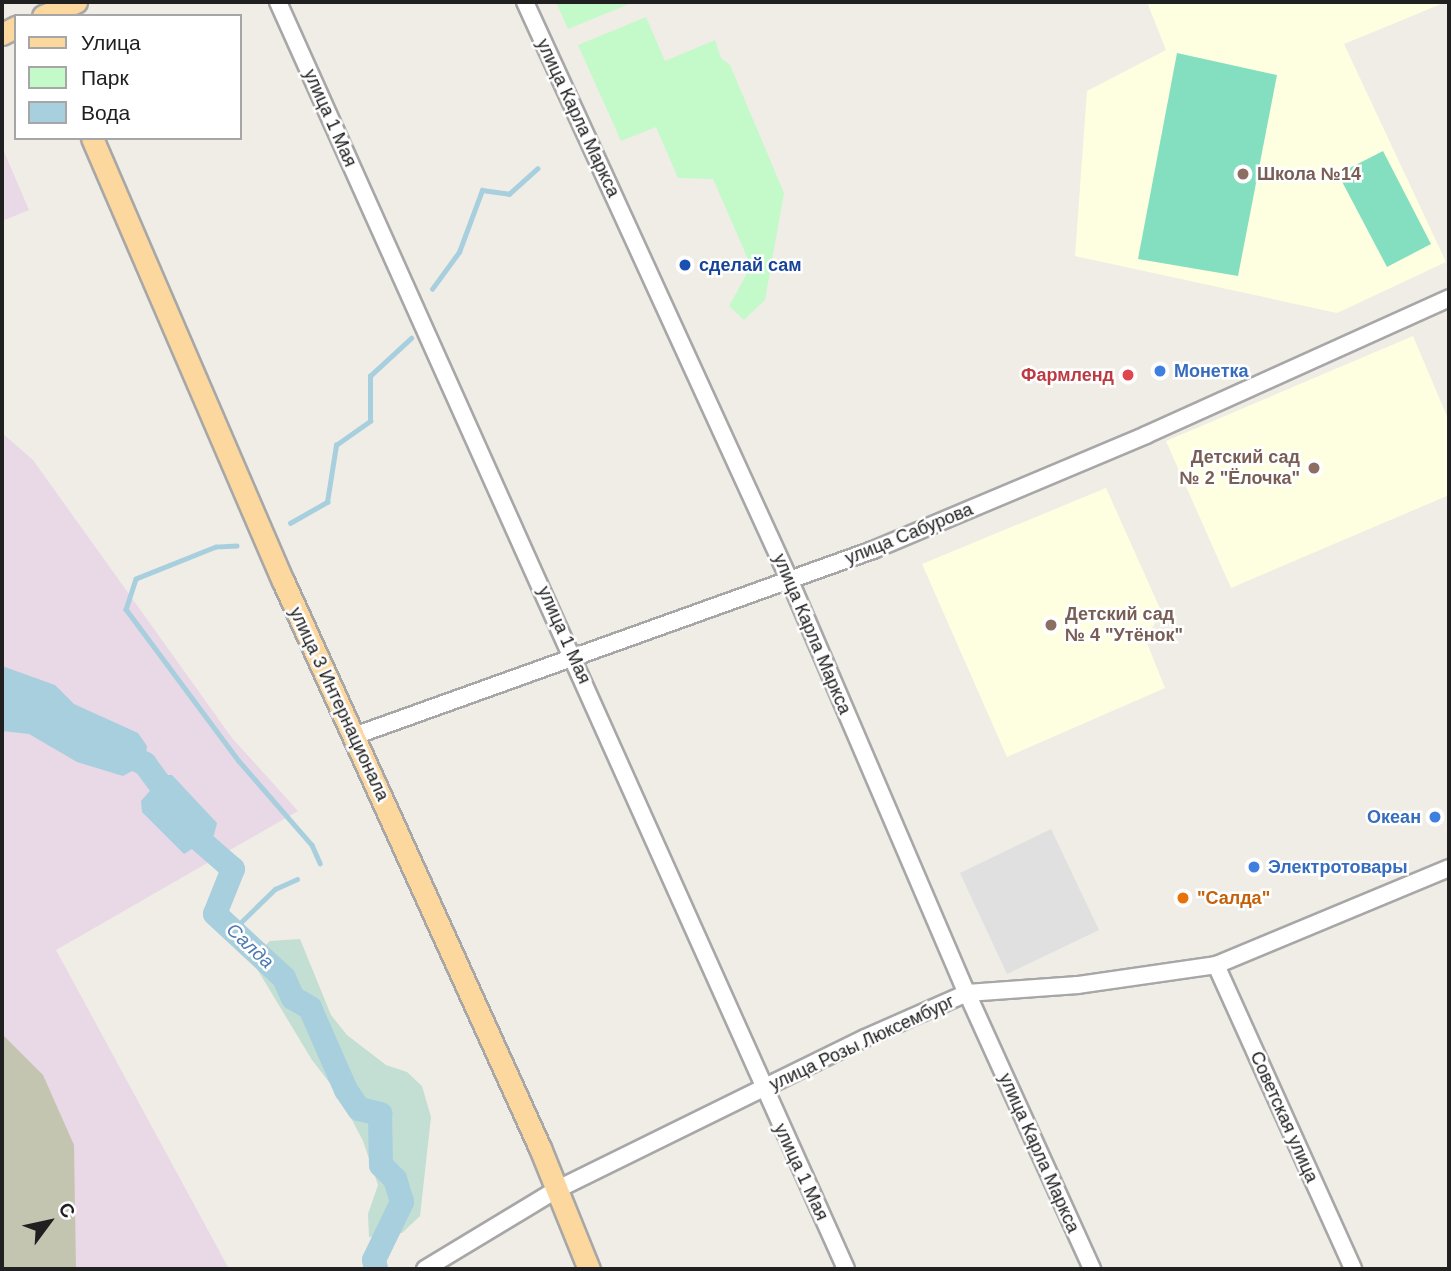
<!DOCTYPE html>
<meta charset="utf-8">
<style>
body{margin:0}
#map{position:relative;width:1451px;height:1271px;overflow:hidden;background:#f0ede6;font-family:Helvetica,sans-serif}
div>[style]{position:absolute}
.industrial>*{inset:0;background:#e9d8e5}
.education>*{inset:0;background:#feffe0}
.construction>*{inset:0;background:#c4c5b1}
.wetland>*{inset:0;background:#c3ded3}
.park>*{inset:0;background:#c4faca}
.pitch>*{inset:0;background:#84dfc0}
.parking>*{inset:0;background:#e0e0e0}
.water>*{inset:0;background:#a7cfde}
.stream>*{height:4.5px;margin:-2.25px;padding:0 2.25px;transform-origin:2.25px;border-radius:2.25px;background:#a7cfde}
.river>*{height:24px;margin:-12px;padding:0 12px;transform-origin:12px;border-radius:12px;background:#a7cfde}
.roads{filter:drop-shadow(2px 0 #a7a7a7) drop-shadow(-2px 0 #a7a7a7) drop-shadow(0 2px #a7a7a7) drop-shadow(0 -2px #a7a7a7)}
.minor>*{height:16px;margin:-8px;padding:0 8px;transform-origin:8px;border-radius:8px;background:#fff}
.major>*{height:21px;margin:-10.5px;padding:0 10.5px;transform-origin:10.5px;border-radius:10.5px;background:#fcd89f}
.dots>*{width:19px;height:19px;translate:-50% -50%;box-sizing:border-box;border:4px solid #fff;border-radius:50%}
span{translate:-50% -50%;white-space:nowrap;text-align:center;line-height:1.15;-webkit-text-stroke:5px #fff;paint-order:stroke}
.street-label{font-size:18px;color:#202020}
.education-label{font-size:18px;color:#785e54;font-weight:700}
.left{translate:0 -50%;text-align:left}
.right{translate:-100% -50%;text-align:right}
.transit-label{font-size:18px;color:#164399;font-weight:700}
.shop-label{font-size:18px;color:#366cbe;font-weight:700}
.health-label{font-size:18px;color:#be3a42;font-weight:700}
.food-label{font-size:18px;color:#c56008;font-weight:700}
.water-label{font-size:19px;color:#4b79b0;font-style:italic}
.frame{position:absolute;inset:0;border:4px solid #202020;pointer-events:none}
.legend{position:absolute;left:14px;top:14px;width:228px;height:126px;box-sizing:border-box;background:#fff;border:2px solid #a6a6a6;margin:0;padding:9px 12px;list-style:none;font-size:21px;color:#202020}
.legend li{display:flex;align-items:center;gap:14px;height:35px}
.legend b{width:35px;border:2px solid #a6a6a6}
.north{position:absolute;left:14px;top:1187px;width:70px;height:70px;-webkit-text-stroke:5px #fff;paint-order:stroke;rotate:57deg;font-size:19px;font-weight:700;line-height:28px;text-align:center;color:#202020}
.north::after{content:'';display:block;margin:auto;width:24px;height:32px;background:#202020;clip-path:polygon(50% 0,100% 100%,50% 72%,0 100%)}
</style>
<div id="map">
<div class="industrial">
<i style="clip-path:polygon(2px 147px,29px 210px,2px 221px)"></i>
<i style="clip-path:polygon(2px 433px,33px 460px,232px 738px,298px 811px,56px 950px,229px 1269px,2px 1269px)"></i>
</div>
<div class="education">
<i style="clip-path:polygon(1147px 2px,1446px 2px,1344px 44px,1446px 262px,1337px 313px,1075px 256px,1087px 91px,1166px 50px)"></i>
<i style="clip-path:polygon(1413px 336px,1449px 421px,1449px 495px,1231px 588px,1166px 441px)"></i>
<i style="clip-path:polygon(1106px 488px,1162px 613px,1145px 638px,1165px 688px,1007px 757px,922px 564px)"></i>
</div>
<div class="construction">
<i style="clip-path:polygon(2px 1034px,43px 1075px,74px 1145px,76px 1269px,2px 1269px)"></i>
</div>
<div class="wetland">
<i style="clip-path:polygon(300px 939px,331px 1015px,347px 1035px,386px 1065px,407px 1072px,422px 1086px,431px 1117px,420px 1216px,402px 1233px,369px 1237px,368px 1214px,378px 1185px,363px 1141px,339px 1095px,312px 1060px,251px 959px,270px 941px)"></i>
</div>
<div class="park">
<i style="clip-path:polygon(556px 2px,634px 2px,568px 29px)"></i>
<i style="clip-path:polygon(646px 17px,665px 61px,715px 40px,721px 58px,730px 65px,784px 193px,765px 300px,744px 320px,729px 306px,751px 266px,713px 179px,678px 178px,656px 127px,621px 141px,578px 45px)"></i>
</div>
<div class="pitch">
<i style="clip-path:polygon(1177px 53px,1277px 75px,1238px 276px,1138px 259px)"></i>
<i style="clip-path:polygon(1383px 151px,1431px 244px,1387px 267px,1338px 174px)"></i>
</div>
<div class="parking">
<i style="clip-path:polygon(1051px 829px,1099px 930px,1007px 974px,960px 873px)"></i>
</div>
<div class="water">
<i style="clip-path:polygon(2px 666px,55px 685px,74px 704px,138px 733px,147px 746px,145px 764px,123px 776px,77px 762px,29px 734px,2px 731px)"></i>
<i style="clip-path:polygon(164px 775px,172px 775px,217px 823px,214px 835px,184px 854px,142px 812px,141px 801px)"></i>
</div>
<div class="stream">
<i style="left:432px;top:289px;width:46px;rotate:-53.9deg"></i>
<i style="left:459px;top:252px;width:66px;rotate:-69.6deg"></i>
<i style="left:482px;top:190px;width:27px;rotate:8deg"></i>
<i style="left:509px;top:194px;width:38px;rotate:-42deg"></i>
<i style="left:290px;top:523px;width:43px;rotate:-29.6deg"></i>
<i style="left:327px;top:502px;width:58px;rotate:-81deg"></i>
<i style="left:336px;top:445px;width:42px;rotate:-35.2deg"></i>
<i style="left:370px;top:421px;width:45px;rotate:-90deg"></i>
<i style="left:370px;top:376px;width:56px;rotate:-42.8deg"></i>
<i style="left:237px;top:546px;width:21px;rotate:177deg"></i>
<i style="left:216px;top:547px;width:86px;rotate:158.2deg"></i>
<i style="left:136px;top:579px;width:32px;rotate:108deg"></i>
<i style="left:126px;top:609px;width:189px;rotate:53.4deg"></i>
<i style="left:239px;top:761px;width:111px;rotate:49deg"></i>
<i style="left:312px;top:845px;width:20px;rotate:66deg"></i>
<i style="left:234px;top:929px;width:57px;rotate:-44.3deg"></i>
<i style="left:275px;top:889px;width:24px;rotate:-24deg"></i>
</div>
<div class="river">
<i style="left:114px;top:750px;width:34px;rotate:24deg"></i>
<i style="left:145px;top:764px;width:97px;rotate:53.8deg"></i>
<i style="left:202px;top:842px;width:41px;rotate:41.1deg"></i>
<i style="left:233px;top:869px;width:48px;rotate:111.8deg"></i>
<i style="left:215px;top:914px;width:94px;rotate:42.8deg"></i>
<i style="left:284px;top:978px;width:22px;rotate:66deg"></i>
<i style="left:293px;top:998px;width:20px;rotate:30deg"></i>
<i style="left:310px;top:1008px;width:90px;rotate:66.3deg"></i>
<i style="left:346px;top:1090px;width:23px;rotate:56deg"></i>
<i style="left:359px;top:1109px;width:22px;rotate:13deg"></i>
<i style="left:380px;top:1114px;width:51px;rotate:88.9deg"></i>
<i style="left:381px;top:1165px;width:20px;rotate:45deg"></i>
<i style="left:395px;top:1179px;width:24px;rotate:73deg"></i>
<i style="left:402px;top:1202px;width:64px;rotate:115.8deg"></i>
<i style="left:374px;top:1260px;width:9px;rotate:77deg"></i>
</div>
<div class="roads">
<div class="minor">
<i style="left:278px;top:2px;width:1388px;rotate:65.85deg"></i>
<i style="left:525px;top:2px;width:637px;rotate:65.41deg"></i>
<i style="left:790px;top:581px;width:448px;rotate:66.8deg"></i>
<i style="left:967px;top:993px;width:303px;rotate:65.6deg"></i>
<i style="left:354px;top:736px;width:551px;rotate:-19.72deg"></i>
<i style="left:873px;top:550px;width:296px;rotate:-22.8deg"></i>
<i style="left:1146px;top:435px;width:333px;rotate:-24.3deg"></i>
<i style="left:1216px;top:965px;width:333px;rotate:65.7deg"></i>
<i style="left:425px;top:1269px;width:153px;rotate:-31.1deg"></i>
<i style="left:556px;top:1190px;width:344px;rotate:-26.2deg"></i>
<i style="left:865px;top:1038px;width:111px;rotate:-23.8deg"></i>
<i style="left:967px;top:993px;width:111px;rotate:-4.1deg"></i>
<i style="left:1078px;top:985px;width:139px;rotate:-8.2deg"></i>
<i style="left:1216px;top:965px;width:252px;rotate:-22.6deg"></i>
</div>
<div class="major">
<i style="left:43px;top:16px;width:36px;rotate:-23deg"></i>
<i style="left:2px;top:34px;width:16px;rotate:-27deg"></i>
<i style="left:92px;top:138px;width:482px;rotate:66.7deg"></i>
<i style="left:283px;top:581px;width:623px;rotate:65.62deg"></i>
<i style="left:540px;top:1148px;width:131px;rotate:68deg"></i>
</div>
</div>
<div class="dots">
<i style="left:1243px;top:174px;background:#8d6e63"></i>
<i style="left:685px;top:265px;background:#1a4fb4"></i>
<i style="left:1160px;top:371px;background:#3f7fe0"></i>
<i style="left:1128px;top:375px;background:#e0444e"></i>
<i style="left:1314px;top:468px;background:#8d6e63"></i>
<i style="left:1051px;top:625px;background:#8d6e63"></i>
<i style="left:1435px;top:817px;background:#3f7fe0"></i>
<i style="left:1254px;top:867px;background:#3f7fe0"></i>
<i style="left:1183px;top:898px;background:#e8710a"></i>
</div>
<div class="street-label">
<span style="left:330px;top:118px;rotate:66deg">улица 1 Мая</span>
<span style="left:578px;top:118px;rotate:65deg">улица Карла Маркса</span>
<span style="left:909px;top:534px;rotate:-22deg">улица Сабурова</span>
<span style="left:812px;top:634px;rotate:67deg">улица Карла Маркса</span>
<span style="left:564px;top:635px;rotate:66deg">улица 1 Мая</span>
<span style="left:339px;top:704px;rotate:65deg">улица 3 Интернационала</span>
<span style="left:862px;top:1043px;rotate:-25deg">улица Розы Люксембург</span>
<span style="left:1284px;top:1117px;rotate:66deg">Советская улица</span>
<span style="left:1039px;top:1153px;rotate:66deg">улица Карла Маркса</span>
<span style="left:801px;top:1172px;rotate:65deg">улица 1 Мая</span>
</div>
<div class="education-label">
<span class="left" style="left:1257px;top:174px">Школа №14</span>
<span class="right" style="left:1300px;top:468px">Детский сад<br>№ 2 "Ёлочка"</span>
<span class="left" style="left:1065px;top:625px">Детский сад<br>№ 4 "Утёнок"</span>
</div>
<div class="transit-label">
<span class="left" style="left:699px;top:265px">сделай сам</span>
</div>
<div class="shop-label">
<span class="left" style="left:1174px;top:371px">Монетка</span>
<span class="right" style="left:1421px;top:817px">Океан</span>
<span class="left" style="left:1268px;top:867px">Электротовары</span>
</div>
<div class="health-label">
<span class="right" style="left:1114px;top:375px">Фармленд</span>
</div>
<div class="food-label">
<span class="left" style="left:1197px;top:898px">"Салда"</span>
</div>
<div class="water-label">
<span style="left:250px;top:946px;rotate:43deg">Салда</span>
</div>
<div class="frame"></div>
<ul class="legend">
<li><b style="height:9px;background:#fcd89f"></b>Улица</li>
<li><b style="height:19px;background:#c4faca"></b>Парк</li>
<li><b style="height:19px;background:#a7cfde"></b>Вода</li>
</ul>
<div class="north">С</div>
</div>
